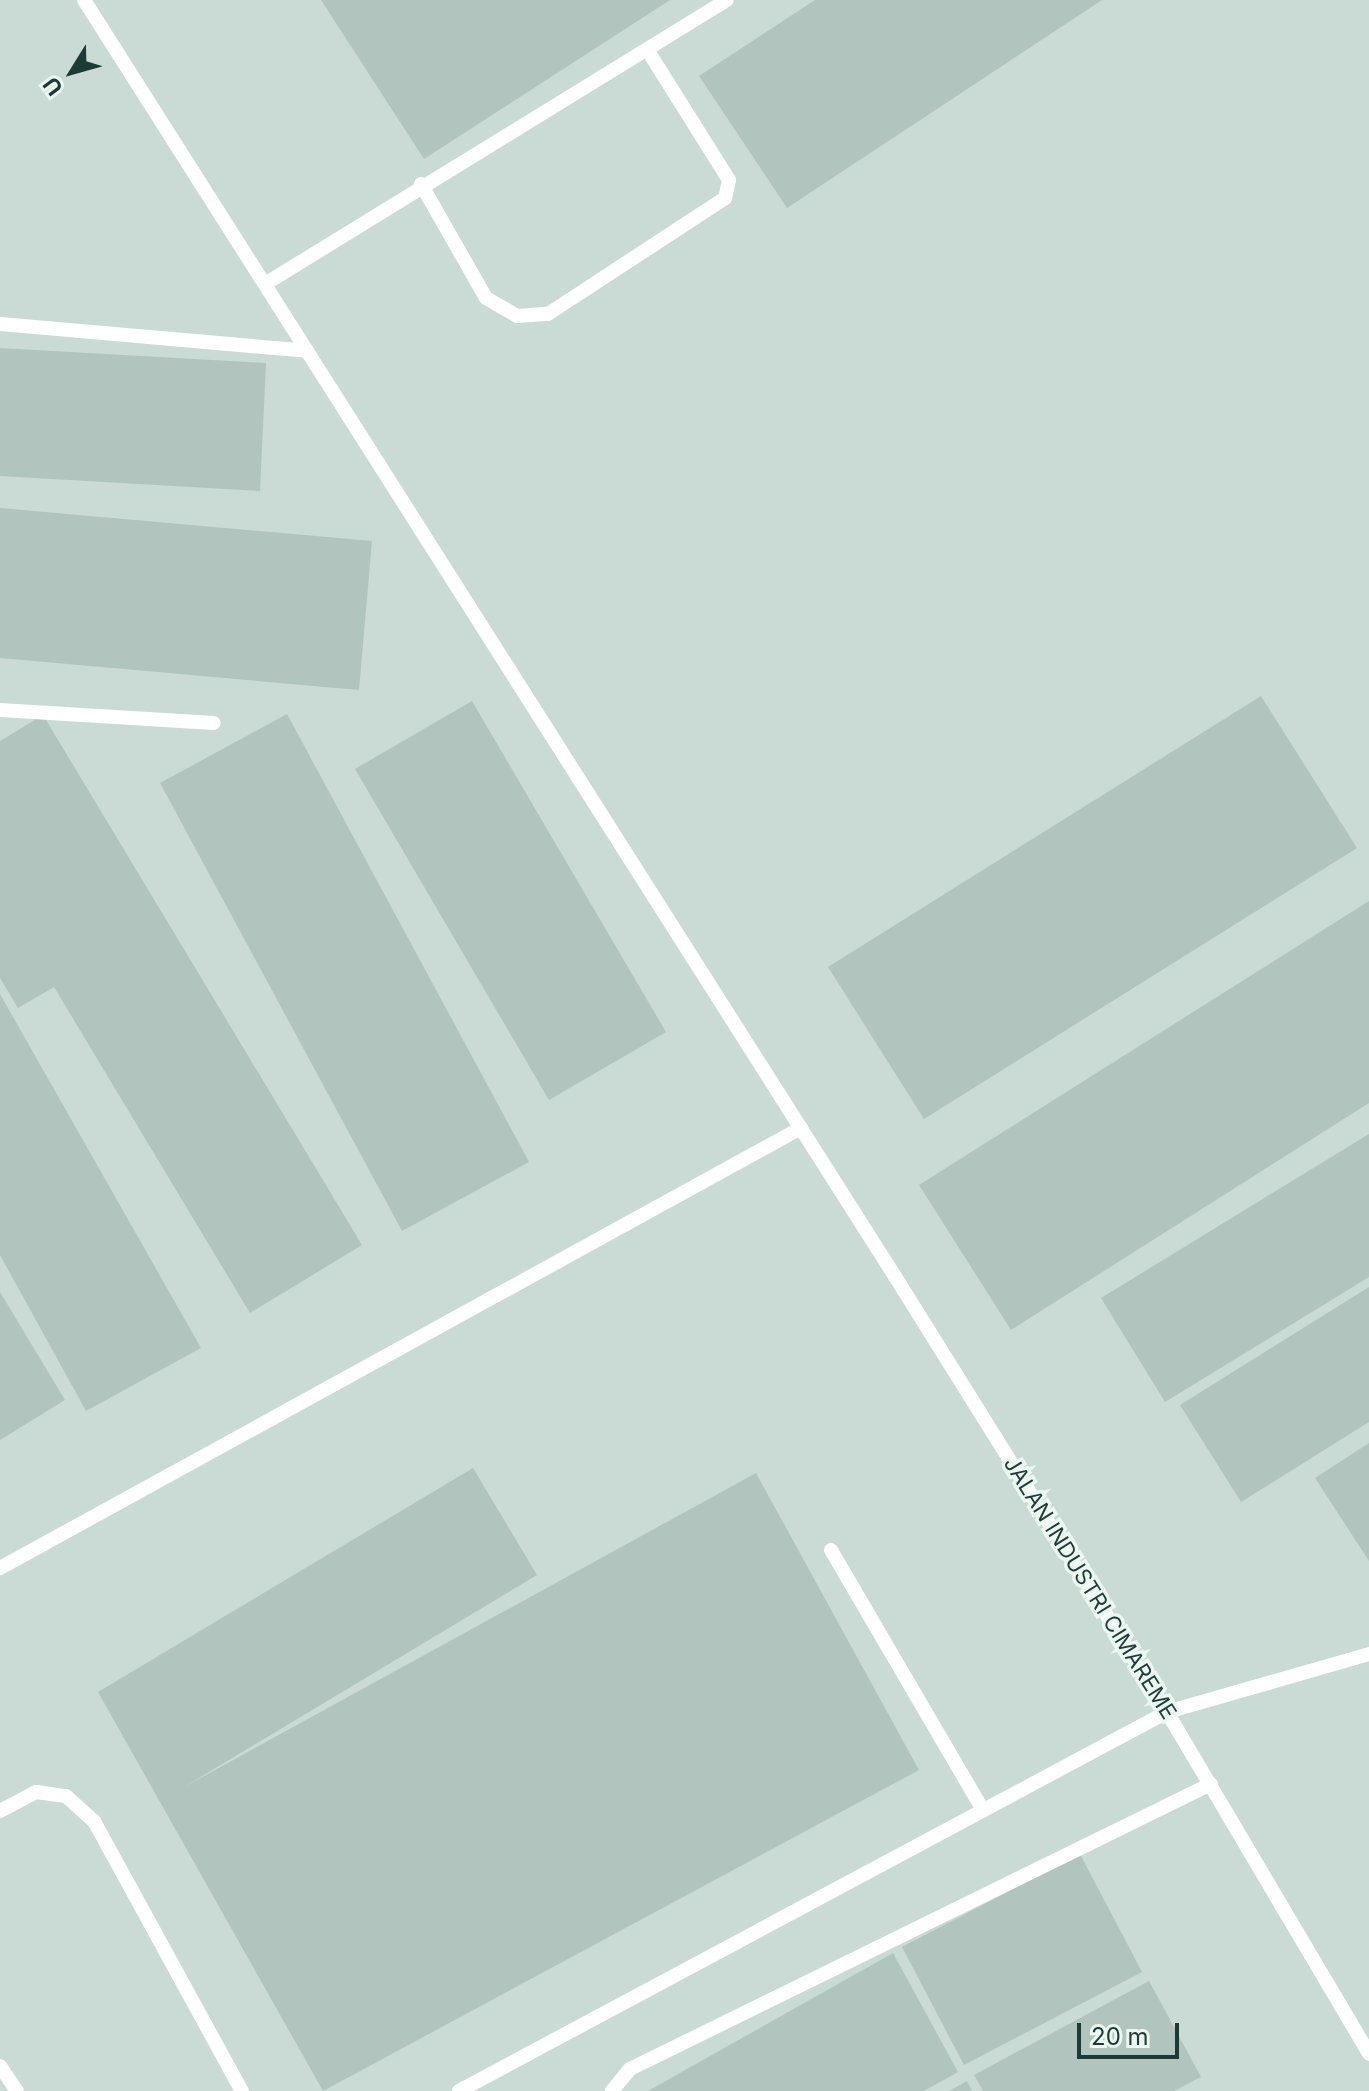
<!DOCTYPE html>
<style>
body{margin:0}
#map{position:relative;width:1369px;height:2091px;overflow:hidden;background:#dceae5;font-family:Inter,sans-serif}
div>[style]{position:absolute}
.built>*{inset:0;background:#cadad4}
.building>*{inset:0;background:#b1c5be}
.service>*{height:14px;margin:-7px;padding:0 7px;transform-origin:7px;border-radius:7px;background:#fff}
span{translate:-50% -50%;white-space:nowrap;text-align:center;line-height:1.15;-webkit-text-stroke:7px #ecf7f2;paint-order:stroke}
.street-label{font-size:22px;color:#1c3b36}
.north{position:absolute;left:32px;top:32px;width:80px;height:80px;-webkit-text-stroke:6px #ecf7f2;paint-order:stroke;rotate:233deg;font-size:22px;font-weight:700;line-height:32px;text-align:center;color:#1c3b36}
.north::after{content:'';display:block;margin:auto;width:28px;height:36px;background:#1c3b36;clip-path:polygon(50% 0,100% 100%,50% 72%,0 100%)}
.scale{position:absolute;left:1077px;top:2023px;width:102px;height:36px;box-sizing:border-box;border:4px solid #1c3b36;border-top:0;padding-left:10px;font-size:24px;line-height:28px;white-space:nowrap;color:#1c3b36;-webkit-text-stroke:6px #ecf7f2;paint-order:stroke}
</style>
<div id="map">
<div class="built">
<i style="clip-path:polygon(0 0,1369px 0,1369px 2091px,0 2091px)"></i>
</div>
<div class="building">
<i style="clip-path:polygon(321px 0,670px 0,424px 159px)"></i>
<i style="clip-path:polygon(815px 0,1102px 0,787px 208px,699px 76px)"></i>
<i style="clip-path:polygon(0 348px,266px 363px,260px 491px,0 476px)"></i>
<i style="clip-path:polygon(0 508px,372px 541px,359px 690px,0 658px)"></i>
<i style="clip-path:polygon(1261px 696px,1357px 848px,924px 1119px,828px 967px)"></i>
<i style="clip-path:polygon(472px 701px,666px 1032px,549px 1100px,355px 769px)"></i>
<i style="clip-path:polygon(287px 714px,529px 1162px,402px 1231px,160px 783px)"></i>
<i style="clip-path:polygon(43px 715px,362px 1245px,250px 1313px,54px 987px,18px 1008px,0 978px,0 741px)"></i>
<i style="clip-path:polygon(1369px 901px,1369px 1103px,1011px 1330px,919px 1185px)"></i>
<i style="clip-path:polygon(0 994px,201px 1348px,86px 1411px,0 1255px)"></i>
<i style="clip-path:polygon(1369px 1134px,1369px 1277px,1165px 1402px,1101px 1298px)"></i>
<i style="clip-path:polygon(1369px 1287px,1369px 1422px,1241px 1502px,1180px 1405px)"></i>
<i style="clip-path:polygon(0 1292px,65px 1400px,0 1440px)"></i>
<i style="clip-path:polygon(1369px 1443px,1369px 1561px,1315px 1478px)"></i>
<i style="clip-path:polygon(473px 1468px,537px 1575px,184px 1787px,756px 1473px,919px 1770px,323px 2091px,98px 1692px)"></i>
<i style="clip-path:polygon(1080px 1854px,1142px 1972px,964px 2065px,902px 1947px)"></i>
<i style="clip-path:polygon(893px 1953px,958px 2072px,924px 2091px,648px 2091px)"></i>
<i style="clip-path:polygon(1149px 1981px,1201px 2077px,1174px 2091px,983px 2091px,974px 2075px)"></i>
<i style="clip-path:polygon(967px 2081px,972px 2091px,949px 2091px)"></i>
</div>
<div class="service">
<i style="left:84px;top:0;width:1514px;rotate:57.57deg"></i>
<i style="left:896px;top:1278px;width:512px;rotate:58.02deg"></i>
<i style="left:1167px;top:1712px;width:397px;rotate:59.4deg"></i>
<i style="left:421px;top:184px;width:131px;rotate:60.3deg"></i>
<i style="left:486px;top:298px;width:36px;rotate:30deg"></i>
<i style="left:517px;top:316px;width:31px;rotate:-4deg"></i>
<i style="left:548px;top:314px;width:212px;rotate:-33.2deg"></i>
<i style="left:725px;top:198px;width:18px;rotate:-77deg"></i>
<i style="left:729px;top:180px;width:152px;rotate:-122.1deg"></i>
<i style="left:265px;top:284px;width:542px;rotate:-31.58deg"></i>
<i style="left:0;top:324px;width:308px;rotate:5deg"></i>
<i style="left:0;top:710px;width:214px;rotate:3.5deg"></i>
<i style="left:831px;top:1550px;width:298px;rotate:59.7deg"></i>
<i style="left:0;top:1568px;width:914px;rotate:-28.78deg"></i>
<i style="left:0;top:1811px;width:41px;rotate:-27.8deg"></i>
<i style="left:36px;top:1792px;width:30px;rotate:8deg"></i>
<i style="left:66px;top:1796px;width:38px;rotate:42deg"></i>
<i style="left:94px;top:1821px;width:308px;rotate:61.3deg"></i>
<i style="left:0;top:2066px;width:30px;rotate:56deg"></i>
<i style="left:459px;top:2091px;width:803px;rotate:-28.16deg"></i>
<i style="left:1167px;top:1712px;width:210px;rotate:-16deg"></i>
<i style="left:612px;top:2091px;width:28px;rotate:-51deg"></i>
<i style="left:630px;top:2069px;width:647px;rotate:-26.13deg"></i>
</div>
<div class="street-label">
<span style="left:1090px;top:1588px;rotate:58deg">JALAN INDUSTRI CIMAREME</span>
</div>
<div class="north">U</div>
<div class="scale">20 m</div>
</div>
